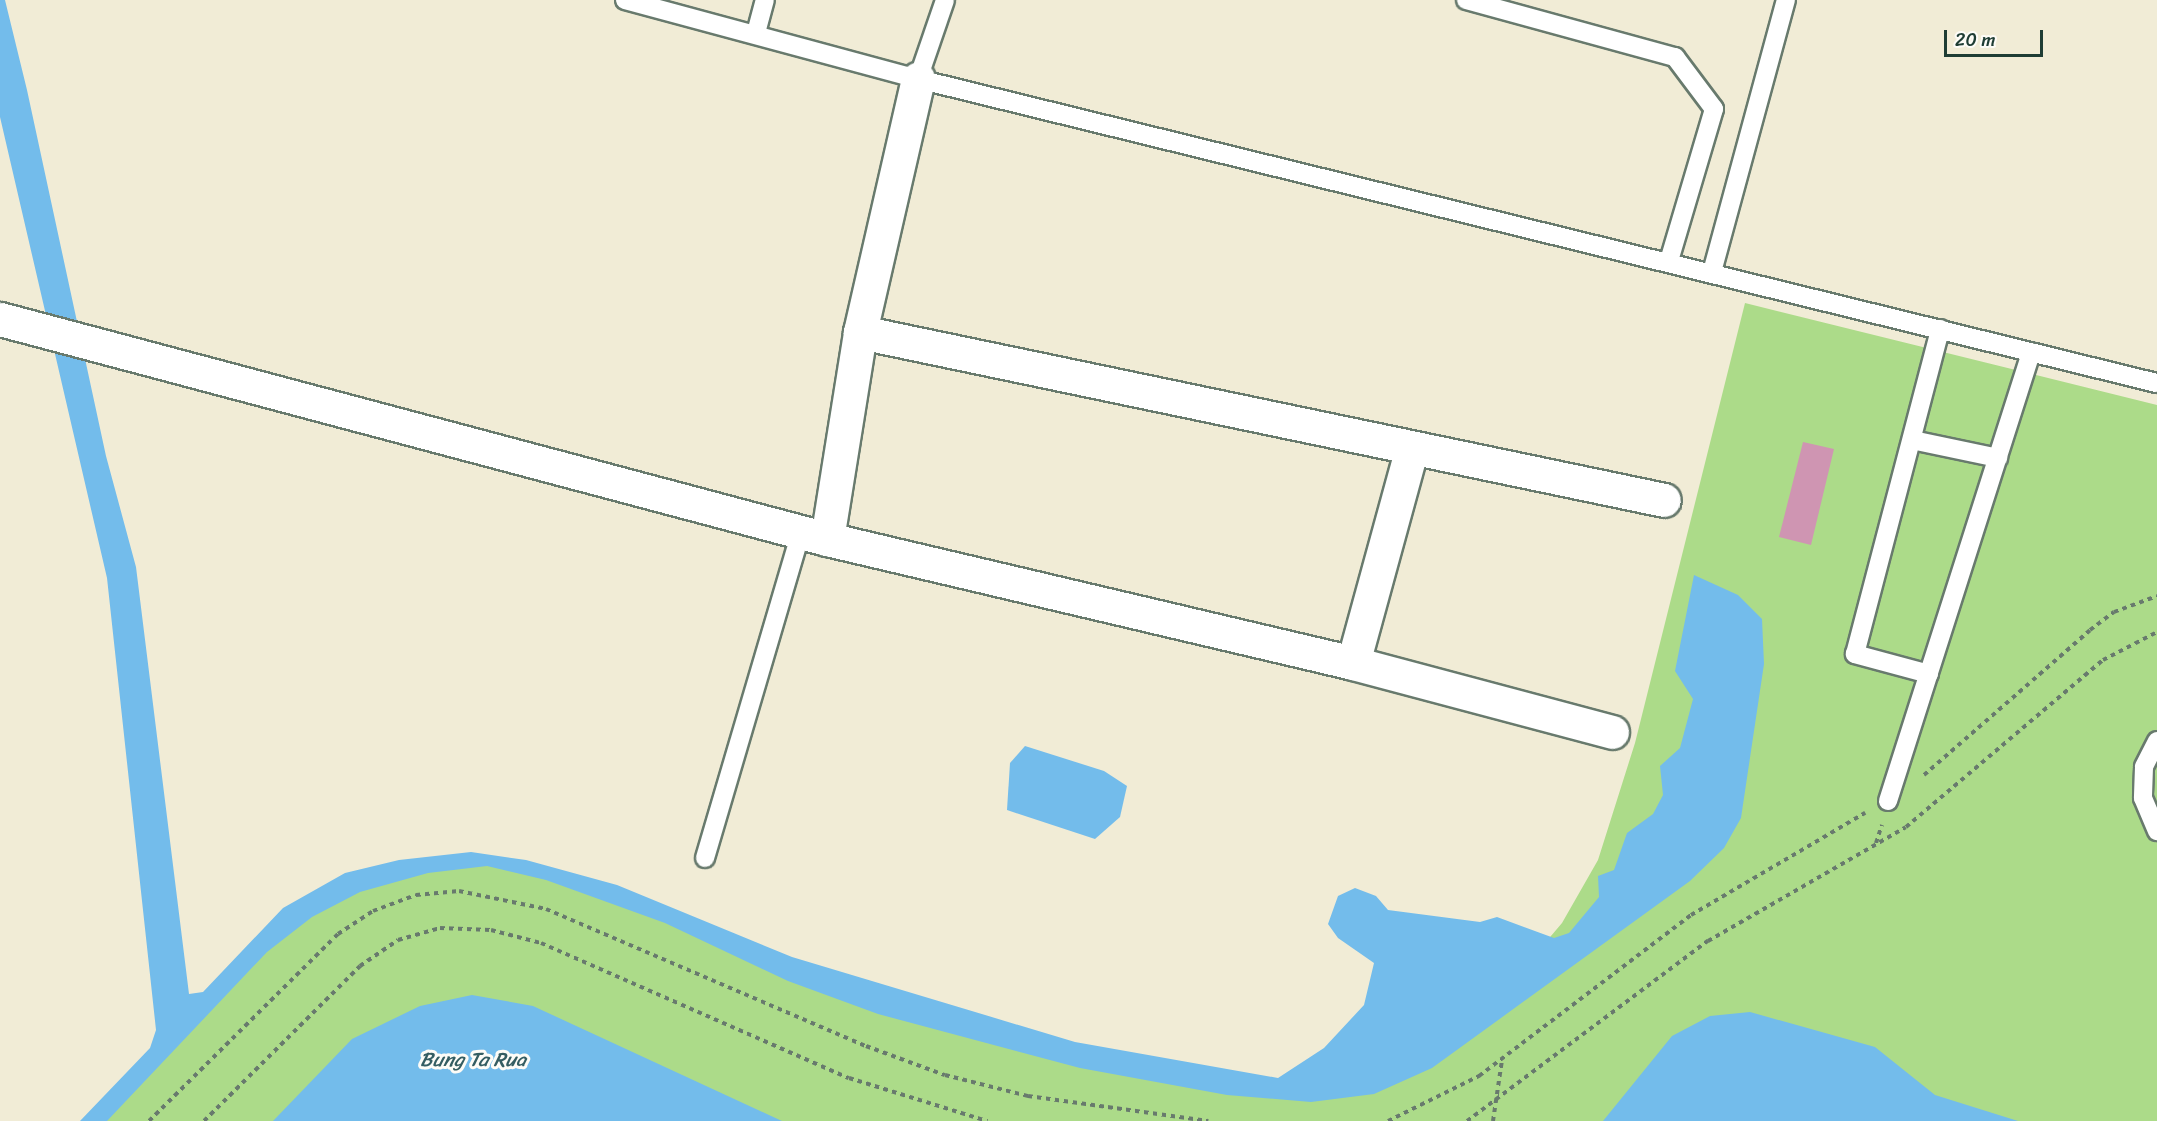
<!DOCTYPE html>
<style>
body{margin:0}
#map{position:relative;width:2157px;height:1121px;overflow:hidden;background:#f1ecd6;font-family:Sriracha,sans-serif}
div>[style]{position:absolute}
.green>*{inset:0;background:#acdb89}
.water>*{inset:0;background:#73bceb}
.building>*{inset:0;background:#cf95b2}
.path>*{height:4px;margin-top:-2px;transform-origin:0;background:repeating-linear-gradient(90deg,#687a6d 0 4.5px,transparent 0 9px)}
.roads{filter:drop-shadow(2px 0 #687a6d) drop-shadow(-2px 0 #687a6d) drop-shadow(0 2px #687a6d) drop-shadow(0 -2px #687a6d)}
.service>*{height:18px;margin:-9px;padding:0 9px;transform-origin:9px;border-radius:9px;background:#fff}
.minor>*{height:33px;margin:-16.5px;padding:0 16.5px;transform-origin:16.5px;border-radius:16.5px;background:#fff}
span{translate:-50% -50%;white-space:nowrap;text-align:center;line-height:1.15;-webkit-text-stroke:6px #fdfcf7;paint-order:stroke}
.water-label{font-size:20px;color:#345d62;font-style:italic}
.scale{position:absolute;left:1944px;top:30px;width:99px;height:27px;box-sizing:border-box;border:3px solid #1f3d34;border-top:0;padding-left:8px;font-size:18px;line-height:21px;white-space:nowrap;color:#1f3d34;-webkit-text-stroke:4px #fdfcf7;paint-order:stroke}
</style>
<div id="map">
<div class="green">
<i style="clip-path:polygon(1745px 303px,2157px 405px,2157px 1121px,94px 1121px,246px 958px,385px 864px,490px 861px,576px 881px,838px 989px,1264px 1088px,1495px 1002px,1562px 923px,1598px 860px,1635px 743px)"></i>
</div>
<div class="water">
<i style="clip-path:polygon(0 0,5px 0,27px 90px,106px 456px,136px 567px,189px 994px,203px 992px,283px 908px,345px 873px,399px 860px,471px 852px,526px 860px,617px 885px,792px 957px,1075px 1042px,1278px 1078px,1324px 1048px,1364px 1005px,1374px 963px,1338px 938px,1328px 924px,1338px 896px,1355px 888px,1376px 896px,1388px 910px,1480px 922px,1497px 917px,1554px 938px,1569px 933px,1599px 897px,1598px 876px,1614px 870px,1627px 833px,1653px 814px,1663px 795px,1660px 766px,1680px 748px,1693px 699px,1675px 671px,1694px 575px,1738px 595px,1762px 619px,1764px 664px,1741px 818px,1724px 848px,1690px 881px,1432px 1068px,1374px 1094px,1311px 1102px,1227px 1095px,1080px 1068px,878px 1014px,788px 981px,665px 923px,546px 880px,487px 866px,428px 873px,360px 892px,312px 917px,267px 952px,107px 1121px,80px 1121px,150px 1048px,156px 1030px,107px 578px,0 117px)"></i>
<i style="clip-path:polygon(1025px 746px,1104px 771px,1127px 786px,1120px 817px,1095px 839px,1007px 810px,1010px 763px)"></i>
<i style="clip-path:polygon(472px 995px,533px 1006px,782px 1121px,273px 1121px,352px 1039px,420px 1006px)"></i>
<i style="clip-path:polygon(1750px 1012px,1875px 1047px,1935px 1095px,2018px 1121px,1603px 1121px,1672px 1036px,1710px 1016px)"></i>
</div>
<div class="building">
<i style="clip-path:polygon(1803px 442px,1834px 449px,1811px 545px,1779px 537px)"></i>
</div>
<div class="path">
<i style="left:1924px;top:775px;width:220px;rotate:-41.1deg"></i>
<i style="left:2090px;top:630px;width:30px;rotate:-37deg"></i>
<i style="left:2114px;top:612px;width:46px;rotate:-20.4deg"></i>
<i style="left:1876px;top:843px;width:19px;rotate:-72deg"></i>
<i style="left:149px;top:1121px;width:266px;rotate:-44.7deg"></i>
<i style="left:338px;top:934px;width:42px;rotate:-33.3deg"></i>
<i style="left:373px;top:911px;width:46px;rotate:-20.4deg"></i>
<i style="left:416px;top:895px;width:43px;rotate:-5.3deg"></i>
<i style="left:459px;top:891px;width:89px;rotate:11.7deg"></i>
<i style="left:546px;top:909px;width:348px;rotate:23.2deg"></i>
<i style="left:866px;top:1046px;width:84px;rotate:20.2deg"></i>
<i style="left:945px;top:1075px;width:86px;rotate:14.2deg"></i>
<i style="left:1028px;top:1096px;width:182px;rotate:7.9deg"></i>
<i style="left:204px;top:1121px;width:220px;rotate:-44.8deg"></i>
<i style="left:360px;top:966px;width:46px;rotate:-34.4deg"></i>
<i style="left:398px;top:940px;width:44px;rotate:-15.9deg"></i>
<i style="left:440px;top:928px;width:51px;rotate:2.2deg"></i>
<i style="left:491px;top:930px;width:52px;rotate:14.6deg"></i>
<i style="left:541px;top:943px;width:336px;rotate:23.7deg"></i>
<i style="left:849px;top:1078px;width:145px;rotate:17.3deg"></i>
<i style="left:1388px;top:1121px;width:102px;rotate:-26.3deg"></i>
<i style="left:1479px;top:1076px;width:266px;rotate:-37.2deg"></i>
<i style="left:1691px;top:915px;width:202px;rotate:-30.4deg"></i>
<i style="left:1467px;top:1121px;width:301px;rotate:-36.8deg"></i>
<i style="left:1708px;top:941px;width:228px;rotate:-29.9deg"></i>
<i style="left:1906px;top:827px;width:258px;rotate:-40.3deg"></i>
<i style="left:2103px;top:660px;width:61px;rotate:-27.4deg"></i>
<i style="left:1493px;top:1121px;width:62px;rotate:-81.6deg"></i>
</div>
<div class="roads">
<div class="service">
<i style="left:625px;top:0;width:303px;rotate:15.1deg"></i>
<i style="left:918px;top:79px;width:1276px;rotate:13.79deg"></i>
<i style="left:1466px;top:0;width:217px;rotate:15.3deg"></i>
<i style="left:1675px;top:57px;width:65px;rotate:53.1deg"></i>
<i style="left:1714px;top:109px;width:159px;rotate:106.5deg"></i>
<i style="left:756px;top:33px;width:34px;rotate:-75deg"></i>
<i style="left:918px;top:79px;width:83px;rotate:-71.1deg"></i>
<i style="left:1712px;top:272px;width:282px;rotate:-74.8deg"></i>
<i style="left:1912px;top:440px;width:88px;rotate:11.8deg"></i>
<i style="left:1929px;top:674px;width:77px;rotate:-164.9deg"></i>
<i style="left:1855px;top:654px;width:336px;rotate:-75.3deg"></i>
<i style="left:2157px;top:741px;width:29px;rotate:117deg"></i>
<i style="left:2144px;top:767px;width:31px;rotate:92deg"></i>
<i style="left:2143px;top:798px;width:36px;rotate:67deg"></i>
<i style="left:1888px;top:801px;width:471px;rotate:-72.3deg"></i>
<i style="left:705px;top:858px;width:340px;rotate:-73.6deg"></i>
</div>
<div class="minor">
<i style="left:0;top:319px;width:856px;rotate:14.9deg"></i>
<i style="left:827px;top:539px;width:540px;rotate:13.26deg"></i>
<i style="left:1353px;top:663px;width:268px;rotate:14.9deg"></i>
<i style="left:860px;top:332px;width:821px;rotate:11.8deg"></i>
<i style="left:827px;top:539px;width:210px;rotate:-80.9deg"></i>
<i style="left:860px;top:332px;width:260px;rotate:-77.1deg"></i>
<i style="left:1353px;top:663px;width:223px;rotate:-74.7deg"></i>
</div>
</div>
<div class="water-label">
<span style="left:473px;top:1059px">Bung Ta Rua</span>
</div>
<div class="scale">20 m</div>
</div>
